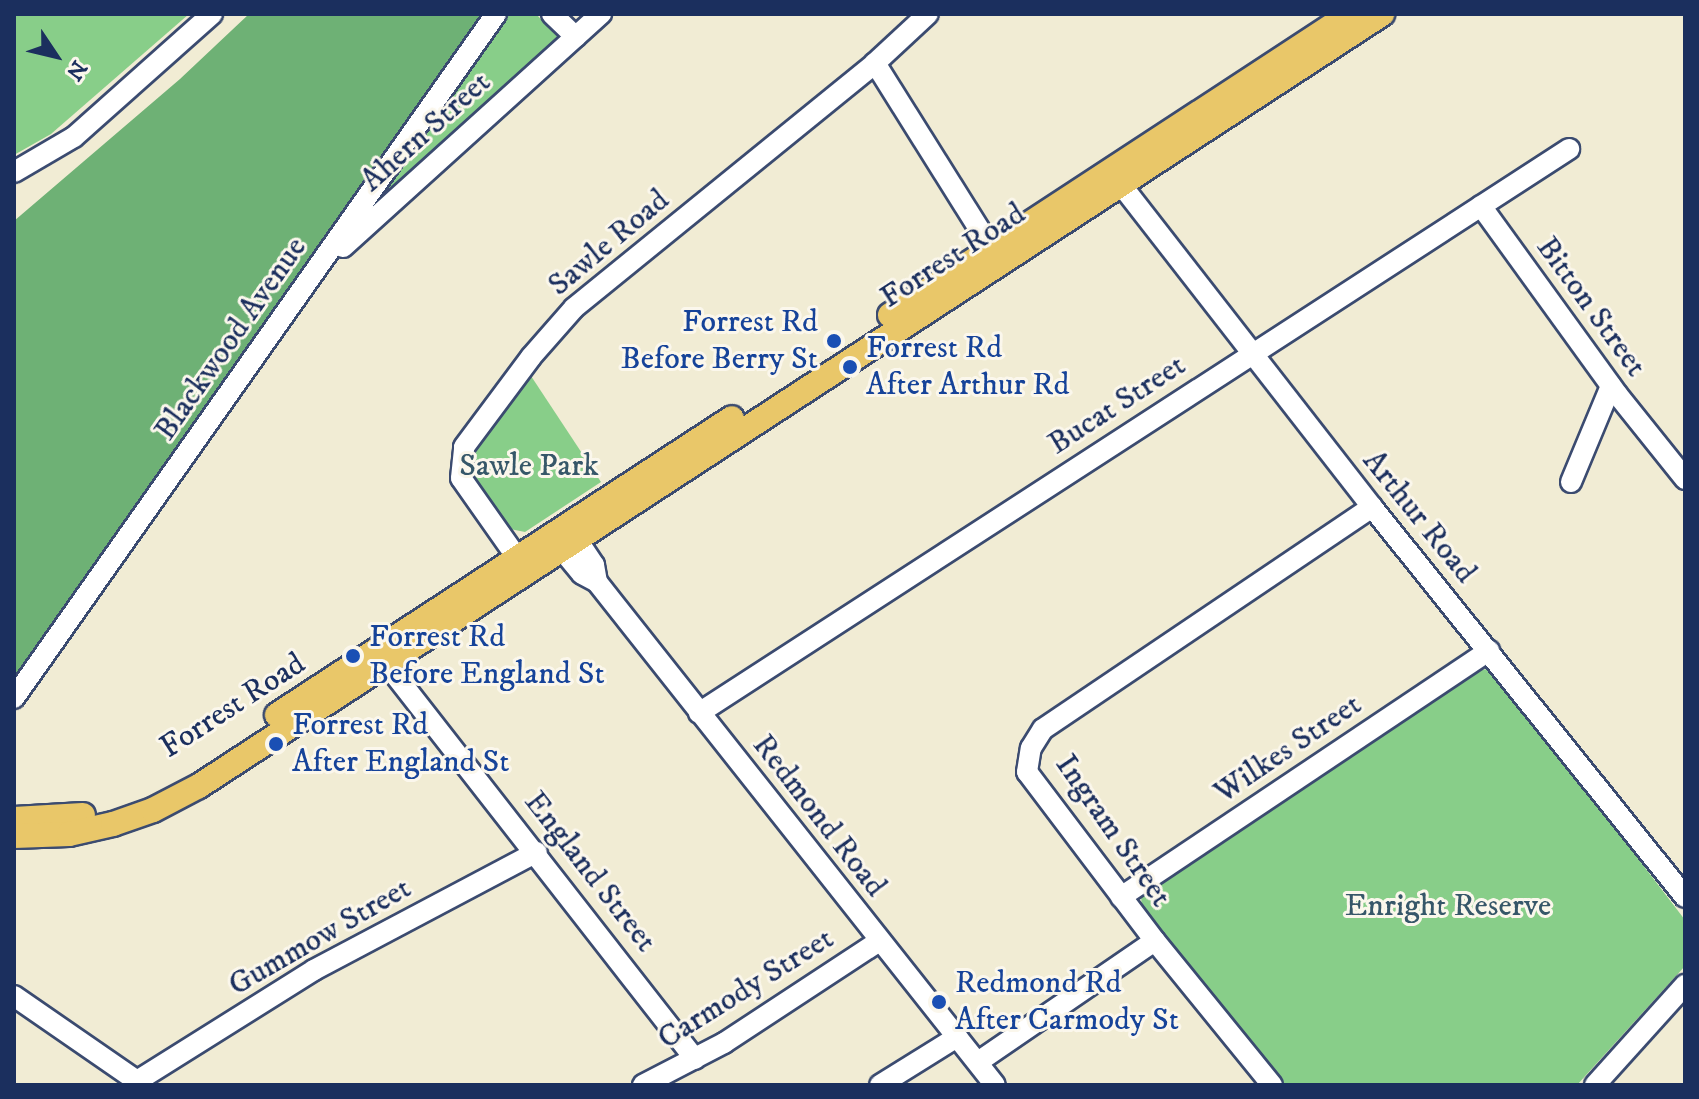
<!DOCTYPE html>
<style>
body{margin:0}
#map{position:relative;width:1699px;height:1099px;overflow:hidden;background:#f1ecd4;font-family:"IM FELL DW Pica",serif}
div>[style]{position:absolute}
.green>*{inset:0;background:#88ce89}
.forest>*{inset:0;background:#6eb175}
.roads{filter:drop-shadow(2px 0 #3b4b70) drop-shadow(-2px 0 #3b4b70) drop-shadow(0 2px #3b4b70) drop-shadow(0 -2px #3b4b70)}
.minor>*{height:20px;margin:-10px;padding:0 10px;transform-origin:10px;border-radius:10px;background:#fff}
.major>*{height:24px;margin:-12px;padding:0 12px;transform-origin:12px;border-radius:12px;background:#e9c769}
.dots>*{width:22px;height:22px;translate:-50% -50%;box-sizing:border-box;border:4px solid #fbf7ec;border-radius:50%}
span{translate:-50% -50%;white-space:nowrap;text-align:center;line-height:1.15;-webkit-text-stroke:6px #fbf7ec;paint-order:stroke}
.street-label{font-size:32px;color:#1b2f5e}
.transit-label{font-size:32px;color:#164399}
.right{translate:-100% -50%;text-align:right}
.left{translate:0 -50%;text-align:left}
.park-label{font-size:32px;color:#365769}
.frame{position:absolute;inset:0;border:16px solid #1b2f5e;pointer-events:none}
.north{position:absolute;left:16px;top:16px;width:80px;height:80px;-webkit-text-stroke:6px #fbf7ec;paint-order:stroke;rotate:125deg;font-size:22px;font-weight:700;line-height:32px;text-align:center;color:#1b2f5e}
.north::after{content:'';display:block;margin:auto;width:28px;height:36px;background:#1b2f5e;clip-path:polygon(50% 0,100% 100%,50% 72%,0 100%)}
</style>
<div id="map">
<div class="green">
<i style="clip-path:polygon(14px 14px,189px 14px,51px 134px,14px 155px)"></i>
<i style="clip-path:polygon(504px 14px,536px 14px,558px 37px,389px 193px,383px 187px)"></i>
<i style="clip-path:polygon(531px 376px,601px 482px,525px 532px,510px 529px,473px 474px,474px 452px)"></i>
<i style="clip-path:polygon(1490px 669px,1497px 674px,1685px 920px,1685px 966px,1577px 1085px,1285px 1085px,1142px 909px,1141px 896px,1479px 670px)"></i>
</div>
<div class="forest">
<i style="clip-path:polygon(249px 14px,486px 14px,14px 677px,14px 221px,180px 79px)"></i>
</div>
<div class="roads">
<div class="minor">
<i style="left:552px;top:14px;width:33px;rotate:44deg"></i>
<i style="left:875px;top:63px;width:231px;rotate:57.9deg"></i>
<i style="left:14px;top:172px;width:69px;rotate:-30.3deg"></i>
<i style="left:74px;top:137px;width:185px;rotate:-41.7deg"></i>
<i style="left:1112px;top:173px;width:423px;rotate:52.1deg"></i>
<i style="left:1372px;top:507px;width:500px;rotate:51.25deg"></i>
<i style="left:1481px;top:206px;width:232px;rotate:54.1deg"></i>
<i style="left:1617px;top:394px;width:109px;rotate:51.3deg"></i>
<i style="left:343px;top:247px;width:348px;rotate:-42.1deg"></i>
<i style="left:1571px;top:482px;width:104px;rotate:-67.4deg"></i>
<i style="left:570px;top:529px;width:43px;rotate:56.3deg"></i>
<i style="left:594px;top:565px;width:17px;rotate:80deg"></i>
<i style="left:553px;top:539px;width:45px;rotate:50.4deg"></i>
<i style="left:582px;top:574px;width:17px;rotate:28deg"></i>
<i style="left:597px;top:582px;width:641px;rotate:51.65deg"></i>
<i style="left:525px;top:569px;width:111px;rotate:-125.1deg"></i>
<i style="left:461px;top:478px;width:31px;rotate:-84deg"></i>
<i style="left:464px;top:447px;width:112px;rotate:-53.3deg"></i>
<i style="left:531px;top:357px;width:65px;rotate:-48.7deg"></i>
<i style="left:574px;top:308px;width:388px;rotate:-39.1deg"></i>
<i style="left:875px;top:63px;width:72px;rotate:-42.8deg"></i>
<i style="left:378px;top:653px;width:515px;rotate:52.02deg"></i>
<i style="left:14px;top:698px;width:837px;rotate:-54.83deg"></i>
<i style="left:699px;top:713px;width:1037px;rotate:-32.95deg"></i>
<i style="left:1121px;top:897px;width:443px;rotate:-33.8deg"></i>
<i style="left:14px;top:996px;width:157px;rotate:34.6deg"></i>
<i style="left:978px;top:1062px;width:214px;rotate:-34.4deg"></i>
<i style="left:137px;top:1081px;width:209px;rotate:-32.1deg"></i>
<i style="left:314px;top:970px;width:252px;rotate:-27.9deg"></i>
<i style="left:643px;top:1085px;width:91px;rotate:-27.4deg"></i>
<i style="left:724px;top:1043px;width:186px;rotate:-33.3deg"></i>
<i style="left:880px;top:1085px;width:91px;rotate:-31.9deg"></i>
<i style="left:1272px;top:1085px;width:186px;rotate:-129.1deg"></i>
<i style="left:1155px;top:941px;width:212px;rotate:-127.1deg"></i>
<i style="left:1027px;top:772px;width:24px;rotate:-81deg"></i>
<i style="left:1031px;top:748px;width:22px;rotate:-58deg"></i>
<i style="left:1043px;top:729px;width:397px;rotate:-34deg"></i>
<i style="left:1595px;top:1085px;width:135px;rotate:-48deg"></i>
</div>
<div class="major">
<i style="left:890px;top:315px;width:550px;rotate:-33.2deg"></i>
<i style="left:277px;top:715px;width:543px;rotate:-33.13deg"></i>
<i style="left:14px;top:819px;width:69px;rotate:-3.3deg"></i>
<i style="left:14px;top:836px;width:55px;rotate:-2.1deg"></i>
<i style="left:69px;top:834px;width:45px;rotate:-12.8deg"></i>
<i style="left:113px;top:824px;width:42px;rotate:-19.3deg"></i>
<i style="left:153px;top:810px;width:52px;rotate:-27.6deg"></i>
<i style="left:199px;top:786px;width:1413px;rotate:-33.13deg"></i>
</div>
</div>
<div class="dots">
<i style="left:834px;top:341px;background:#1a4fb4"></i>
<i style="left:850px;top:367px;background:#1a4fb4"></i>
<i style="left:353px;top:656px;background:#1a4fb4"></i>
<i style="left:276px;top:744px;background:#1a4fb4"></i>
<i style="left:939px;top:1002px;background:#1a4fb4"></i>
</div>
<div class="street-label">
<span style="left:426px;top:132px;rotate:-42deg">Ahern Street</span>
<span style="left:609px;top:243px;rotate:-40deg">Sawle Road</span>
<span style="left:953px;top:256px;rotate:-33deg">Forrest Road</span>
<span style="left:1591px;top:307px;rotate:54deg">Bitton Street</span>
<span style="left:231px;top:339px;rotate:-55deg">Blackwood Avenue</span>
<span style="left:1117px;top:405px;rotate:-33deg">Bucat Street</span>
<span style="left:1419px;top:517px;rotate:51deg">Arthur Road</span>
<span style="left:233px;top:706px;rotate:-33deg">Forrest Road</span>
<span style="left:1288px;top:749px;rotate:-34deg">Wilkes Street</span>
<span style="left:819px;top:816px;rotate:52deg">Redmond Road</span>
<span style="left:1113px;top:831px;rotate:55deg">Ingram Street</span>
<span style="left:590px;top:872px;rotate:52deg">England Street</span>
<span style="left:320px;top:937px;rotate:-30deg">Gummow Street</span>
<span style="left:746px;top:989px;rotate:-32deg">Carmody Street</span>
</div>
<div class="transit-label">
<span class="right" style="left:818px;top:341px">Forrest Rd<br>Before Berry St</span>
<span class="left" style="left:866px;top:367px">Forrest Rd<br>After Arthur Rd</span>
<span class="left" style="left:369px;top:656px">Forrest Rd<br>Before England St</span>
<span class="left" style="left:292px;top:744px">Forrest Rd<br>After England St</span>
<span class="left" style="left:955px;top:1002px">Redmond Rd<br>After Carmody St</span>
</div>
<div class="park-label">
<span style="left:529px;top:466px">Sawle Park</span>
<span style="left:1448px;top:906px">Enright Reserve</span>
</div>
<div class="frame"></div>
<div class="north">N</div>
</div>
